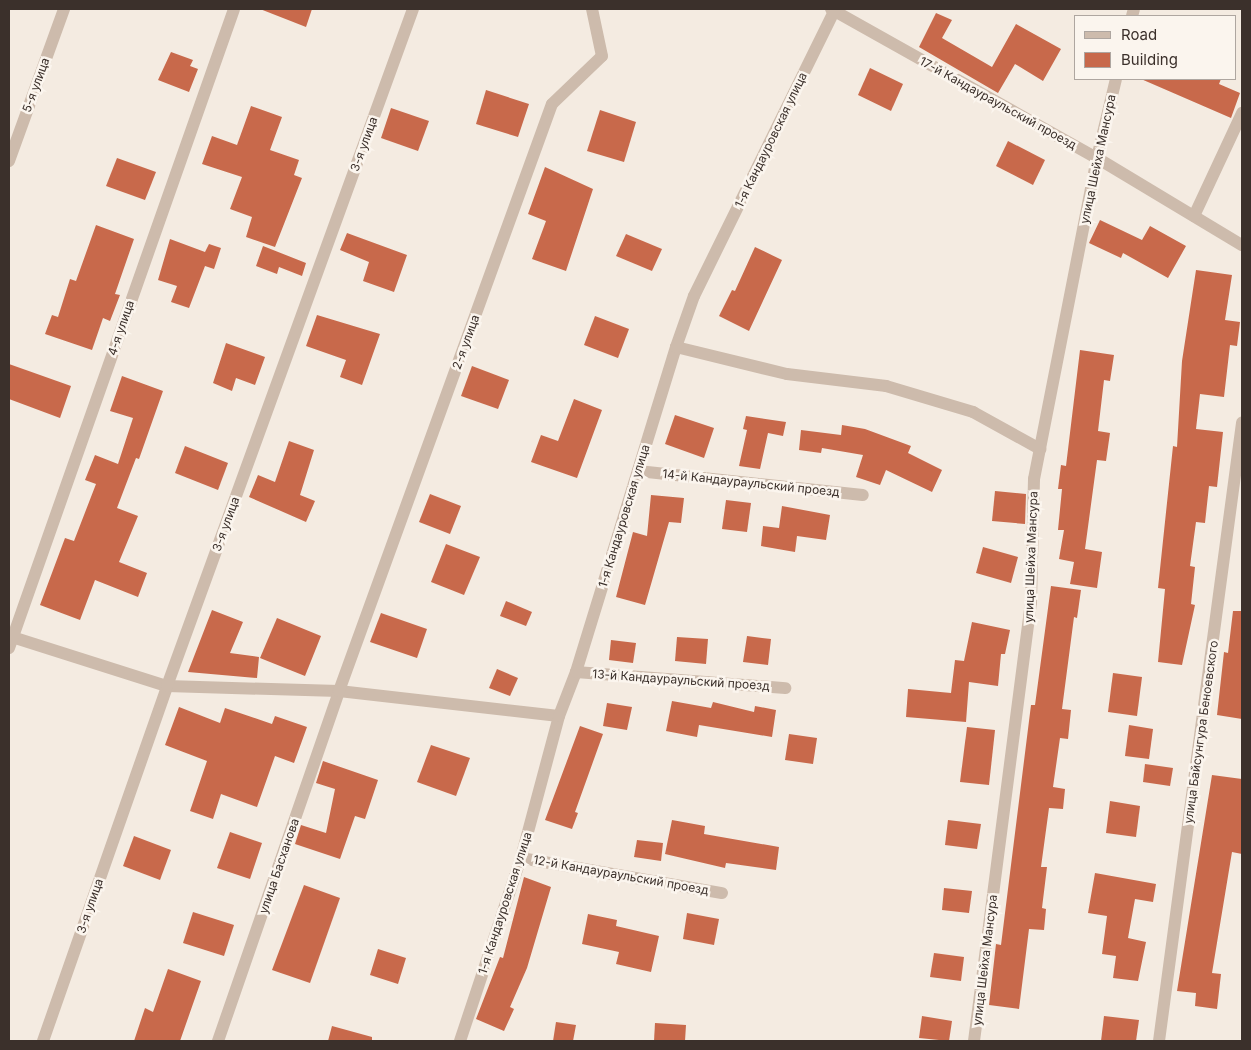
<!DOCTYPE html>
<meta charset="utf-8">
<style>
body{margin:0}
#map{position:relative;width:1251px;height:1050px;overflow:hidden;background:#f4ebe1;font-family:Inter,sans-serif}
div>[style]{position:absolute}
.building>*{inset:0;background:#c8694b}
.minor>*{height:12px;margin:-6px;padding:0 6px;transform-origin:6px;border-radius:6px;background:#cdbbac}
span{translate:-50% -50%;white-space:nowrap;text-align:center;line-height:1.15;-webkit-text-stroke:5px #fbf5ee;paint-order:stroke}
.street-label{font-size:12px;color:#3b302b}
.frame{position:absolute;inset:0;border:10px solid #3b302b;pointer-events:none}
.legend{position:absolute;left:1074px;top:15px;width:162px;height:65px;box-sizing:border-box;background:#fbf5ee;border:1px solid #aea6a0;margin:0;padding:6px 9px;list-style:none;font-size:15px;color:#3b302b}
.legend li{display:flex;align-items:center;gap:10px;height:25px}
.legend b{width:25px;border:1px solid #aea6a0}
</style>
<div id="map">
<div class="building">
<i style="clip-path:polygon(260px 9px,312px 9px,306px 27px)"></i>
<i style="clip-path:polygon(936px 13px,952px 20px,942px 38px,992px 67px,1016px 24px,1061px 49px,1043px 81px,1015px 64px,998px 93px,919px 47px)"></i>
<i style="clip-path:polygon(171px 52px,193px 60px,190px 66px,198px 69px,189px 92px,158px 80px)"></i>
<i style="clip-path:polygon(870px 68px,903px 84px,891px 111px,858px 95px)"></i>
<i style="clip-path:polygon(1141px 79px,1221px 79px,1219px 84px,1240px 93px,1231px 118px)"></i>
<i style="clip-path:polygon(486px 90px,529px 104px,518px 137px,476px 124px)"></i>
<i style="clip-path:polygon(251px 106px,282px 117px,270px 150px,299px 160px,294px 175px,302px 178px,275px 247px,246px 237px,252px 217px,230px 209px,242px 177px,202px 164px,212px 136px,237px 145px)"></i>
<i style="clip-path:polygon(391px 108px,429px 121px,418px 151px,381px 138px)"></i>
<i style="clip-path:polygon(600px 110px,636px 122px,624px 162px,587px 151px)"></i>
<i style="clip-path:polygon(1008px 141px,1045px 160px,1033px 185px,996px 166px)"></i>
<i style="clip-path:polygon(117px 158px,156px 172px,145px 200px,106px 186px)"></i>
<i style="clip-path:polygon(545px 167px,593px 189px,566px 271px,532px 259px,546px 221px,528px 214px)"></i>
<i style="clip-path:polygon(1100px 220px,1142px 240px,1150px 226px,1186px 246px,1168px 278px,1123px 253px,1121px 258px,1089px 243px)"></i>
<i style="clip-path:polygon(96px 225px,134px 239px,115px 294px,120px 295px,110px 321px,103px 318px,92px 350px,45px 334px,52px 315px,58px 317px,70px 279px,76px 281px)"></i>
<i style="clip-path:polygon(347px 233px,407px 255px,394px 292px,363px 281px,369px 262px,340px 250px)"></i>
<i style="clip-path:polygon(626px 234px,662px 249px,652px 271px,616px 256px)"></i>
<i style="clip-path:polygon(170px 239px,205px 252px,209px 244px,221px 248px,214px 269px,205px 266px,189px 308px,171px 302px,177px 286px,158px 280px)"></i>
<i style="clip-path:polygon(263px 246px,306px 263px,302px 276px,279px 267px,277px 274px,256px 266px)"></i>
<i style="clip-path:polygon(755px 247px,782px 260px,749px 331px,719px 316px,732px 290px,735px 291px)"></i>
<i style="clip-path:polygon(1196px 270px,1232px 275px,1225px 320px,1240px 322px,1237px 346px,1230px 345px,1224px 397px,1200px 394px,1196px 429px,1223px 432px,1217px 487px,1209px 486px,1205px 523px,1196px 522px,1190px 566px,1195px 567px,1191px 604px,1195px 605px,1182px 665px,1158px 662px,1165px 589px,1158px 588px,1173px 446px,1177px 447px,1182px 361px)"></i>
<i style="clip-path:polygon(317px 315px,380px 334px,362px 385px,340px 377px,346px 360px,306px 346px)"></i>
<i style="clip-path:polygon(595px 316px,629px 329px,618px 358px,584px 345px)"></i>
<i style="clip-path:polygon(226px 343px,265px 357px,255px 385px,236px 378px,232px 391px,213px 383px)"></i>
<i style="clip-path:polygon(1080px 350px,1114px 355px,1110px 381px,1104px 380px,1098px 431px,1110px 433px,1106px 461px,1097px 460px,1085px 549px,1102px 552px,1097px 588px,1070px 584px,1074px 562px,1059px 559px,1064px 530px,1058px 530px,1062px 489px,1058px 489px,1061px 465px,1066px 466px)"></i>
<i style="clip-path:polygon(9px 364px,71px 386px,60px 418px,9px 399px)"></i>
<i style="clip-path:polygon(472px 366px,509px 380px,498px 409px,461px 396px)"></i>
<i style="clip-path:polygon(122px 376px,163px 391px,139px 459px,136px 458px,117px 508px,138px 516px,119px 562px,147px 573px,138px 597px,95px 580px,80px 620px,40px 605px,65px 538px,74px 541px,96px 484px,85px 480px,95px 455px,118px 464px,133px 418px,110px 411px)"></i>
<i style="clip-path:polygon(574px 399px,602px 410px,577px 478px,531px 462px,541px 435px,558px 441px)"></i>
<i style="clip-path:polygon(675px 415px,714px 428px,704px 458px,665px 444px)"></i>
<i style="clip-path:polygon(746px 416px,786px 422px,783px 436px,768px 433px,760px 469px,739px 466px,747px 430px,743px 429px)"></i>
<i style="clip-path:polygon(842px 425px,865px 429px,911px 446px,908px 453px,942px 470px,932px 492px,886px 470px,880px 485px,856px 477px,863px 455px,822px 448px,821px 453px,799px 450px,801px 430px,841px 435px)"></i>
<i style="clip-path:polygon(289px 441px,314px 450px,300px 495px,315px 501px,306px 522px,249px 497px,258px 475px,275px 482px)"></i>
<i style="clip-path:polygon(185px 446px,228px 463px,218px 490px,175px 473px)"></i>
<i style="clip-path:polygon(995px 491px,1026px 494px,1025px 524px,992px 521px)"></i>
<i style="clip-path:polygon(430px 494px,461px 506px,450px 534px,419px 522px)"></i>
<i style="clip-path:polygon(651px 495px,684px 498px,681px 523px,669px 522px,645px 605px,616px 597px,633px 532px,647px 536px)"></i>
<i style="clip-path:polygon(726px 500px,751px 503px,747px 532px,722px 529px)"></i>
<i style="clip-path:polygon(782px 506px,830px 515px,826px 540px,797px 536px,795px 552px,761px 546px,763px 526px,779px 528px)"></i>
<i style="clip-path:polygon(446px 544px,480px 557px,464px 595px,431px 582px)"></i>
<i style="clip-path:polygon(983px 547px,1018px 557px,1011px 583px,976px 573px)"></i>
<i style="clip-path:polygon(1051px 586px,1081px 590px,1077px 618px,1074px 617px,1062px 709px,1071px 710px,1068px 739px,1060px 738px,1053px 787px,1065px 789px,1063px 809px,1049px 808px,1041px 867px,1047px 867px,1042px 908px,1046px 909px,1044px 930px,1029px 929px,1019px 1009px,989px 1005px,996px 944px,1001px 945px,1031px 705px,1035px 705px)"></i>
<i style="clip-path:polygon(506px 601px,532px 612px,526px 626px,500px 616px)"></i>
<i style="clip-path:polygon(212px 610px,243px 622px,230px 653px,259px 657px,257px 678px,188px 672px)"></i>
<i style="clip-path:polygon(1233px 611px,1242px 611px,1242px 719px,1217px 715px,1224px 652px,1228px 653px)"></i>
<i style="clip-path:polygon(381px 613px,427px 629px,417px 658px,370px 642px)"></i>
<i style="clip-path:polygon(277px 618px,321px 636px,305px 676px,260px 658px)"></i>
<i style="clip-path:polygon(972px 622px,1010px 630px,1005px 654px,1001px 654px,998px 686px,969px 682px,966px 722px,906px 717px,908px 689px,951px 693px,955px 660px,964px 661px)"></i>
<i style="clip-path:polygon(747px 636px,771px 639px,768px 665px,743px 662px)"></i>
<i style="clip-path:polygon(677px 637px,708px 639px,706px 664px,675px 661px)"></i>
<i style="clip-path:polygon(611px 640px,636px 643px,633px 663px,609px 660px)"></i>
<i style="clip-path:polygon(497px 669px,518px 678px,510px 696px,489px 688px)"></i>
<i style="clip-path:polygon(1113px 673px,1142px 677px,1137px 716px,1108px 712px)"></i>
<i style="clip-path:polygon(672px 701px,711px 708px,713px 702px,754px 712px,755px 706px,776px 710px,772px 737px,699px 725px,697px 737px,666px 731px)"></i>
<i style="clip-path:polygon(607px 703px,632px 707px,627px 730px,603px 726px)"></i>
<i style="clip-path:polygon(179px 707px,220px 723px,225px 708px,272px 724px,275px 716px,307px 727px,294px 763px,275px 756px,257px 807px,221px 794px,213px 819px,190px 811px,207px 761px,165px 745px)"></i>
<i style="clip-path:polygon(1129px 725px,1153px 729px,1149px 759px,1125px 756px)"></i>
<i style="clip-path:polygon(580px 726px,603px 734px,575px 812px,578px 813px,572px 829px,545px 820px)"></i>
<i style="clip-path:polygon(967px 727px,995px 730px,989px 785px,960px 782px)"></i>
<i style="clip-path:polygon(789px 734px,817px 738px,813px 764px,785px 760px)"></i>
<i style="clip-path:polygon(431px 745px,470px 758px,456px 796px,417px 782px)"></i>
<i style="clip-path:polygon(323px 761px,378px 780px,365px 819px,355px 816px,340px 859px,295px 844px,301px 825px,326px 833px,335px 789px,316px 783px)"></i>
<i style="clip-path:polygon(1145px 764px,1173px 768px,1170px 786px,1143px 782px)"></i>
<i style="clip-path:polygon(1212px 775px,1242px 779px,1242px 854px,1232px 852px,1212px 973px,1221px 974px,1217px 1009px,1195px 1006px,1196px 993px,1177px 991px)"></i>
<i style="clip-path:polygon(1110px 801px,1140px 806px,1136px 837px,1106px 833px)"></i>
<i style="clip-path:polygon(672px 820px,705px 826px,704px 834px,779px 847px,776px 870px,726px 863px,725px 868px,665px 854px)"></i>
<i style="clip-path:polygon(948px 820px,981px 824px,977px 849px,945px 845px)"></i>
<i style="clip-path:polygon(230px 832px,262px 843px,250px 879px,217px 868px)"></i>
<i style="clip-path:polygon(134px 836px,171px 850px,160px 880px,123px 866px)"></i>
<i style="clip-path:polygon(637px 840px,663px 843px,661px 861px,634px 857px)"></i>
<i style="clip-path:polygon(1095px 873px,1156px 884px,1153px 902px,1135px 899px,1128px 938px,1146px 942px,1138px 981px,1113px 978px,1116px 956px,1102px 954px,1107px 916px,1088px 913px)"></i>
<i style="clip-path:polygon(524px 877px,551px 887px,527px 968px,510px 1007px,514px 1009px,504px 1031px,476px 1019px,500px 957px,503px 958px)"></i>
<i style="clip-path:polygon(304px 885px,340px 898px,310px 983px,272px 970px)"></i>
<i style="clip-path:polygon(944px 888px,972px 891px,969px 913px,942px 910px)"></i>
<i style="clip-path:polygon(193px 912px,234px 925px,224px 956px,183px 943px)"></i>
<i style="clip-path:polygon(687px 913px,719px 919px,714px 945px,683px 939px)"></i>
<i style="clip-path:polygon(588px 914px,617px 920px,616px 926px,659px 936px,651px 972px,616px 964px,619px 952px,582px 944px)"></i>
<i style="clip-path:polygon(378px 949px,406px 958px,398px 984px,370px 975px)"></i>
<i style="clip-path:polygon(934px 953px,964px 957px,961px 981px,930px 977px)"></i>
<i style="clip-path:polygon(168px 969px,201px 981px,180px 1041px,134px 1041px,145px 1008px,153px 1012px)"></i>
<i style="clip-path:polygon(922px 1016px,952px 1021px,949px 1041px,919px 1038px)"></i>
<i style="clip-path:polygon(1104px 1016px,1139px 1020px,1136px 1041px,1101px 1041px)"></i>
<i style="clip-path:polygon(556px 1022px,576px 1025px,573px 1041px,553px 1041px)"></i>
<i style="clip-path:polygon(655px 1023px,686px 1025px,685px 1041px,654px 1041px)"></i>
<i style="clip-path:polygon(332px 1026px,372px 1037px,372px 1041px,328px 1041px)"></i>
</div>
<div class="minor">
<i style="left:831px;top:9px;width:305px;rotate:29.3deg"></i>
<i style="left:1097px;top:158px;width:169px;rotate:31deg"></i>
<i style="left:1132px;top:16px;width:7px;rotate:-74deg"></i>
<i style="left:9px;top:161px;width:162px;rotate:-70.1deg"></i>
<i style="left:1194px;top:216px;width:114px;rotate:-65deg"></i>
<i style="left:676px;top:347px;width:114px;rotate:13.7deg"></i>
<i style="left:787px;top:374px;width:100px;rotate:6.9deg"></i>
<i style="left:886px;top:386px;width:91px;rotate:16.6deg"></i>
<i style="left:973px;top:412px;width:77px;rotate:28.9deg"></i>
<i style="left:638px;top:471px;width:226px;rotate:6.1deg"></i>
<i style="left:9px;top:636px;width:166px;rotate:17.6deg"></i>
<i style="left:167px;top:686px;width:172px;rotate:1.7deg"></i>
<i style="left:339px;top:691px;width:221px;rotate:6.5deg"></i>
<i style="left:9px;top:648px;width:677px;rotate:-70.6deg"></i>
<i style="left:576px;top:672px;width:210px;rotate:4.4deg"></i>
<i style="left:521px;top:858px;width:204px;rotate:9.9deg"></i>
<i style="left:43px;top:1041px;width:376px;rotate:-70.7deg"></i>
<i style="left:167px;top:686px;width:720px;rotate:-70.03deg"></i>
<i style="left:218px;top:1041px;width:370px;rotate:-70.9deg"></i>
<i style="left:339px;top:691px;width:624px;rotate:-70.06deg"></i>
<i style="left:552px;top:104px;width:69px;rotate:-43.8deg"></i>
<i style="left:602px;top:56px;width:48px;rotate:-102deg"></i>
<i style="left:460px;top:1041px;width:193px;rotate:-71.6deg"></i>
<i style="left:521px;top:858px;width:147px;rotate:-75deg"></i>
<i style="left:559px;top:716px;width:47px;rotate:-68.9deg"></i>
<i style="left:576px;top:672px;width:340px;rotate:-72.9deg"></i>
<i style="left:676px;top:347px;width:54px;rotate:-70.6deg"></i>
<i style="left:694px;top:296px;width:320px;rotate:-63.8deg"></i>
<i style="left:974px;top:1041px;width:443px;rotate:-82.6deg"></i>
<i style="left:1031px;top:602px;width:123px;rotate:-88.6deg"></i>
<i style="left:1034px;top:479px;width:327px;rotate:-78.9deg"></i>
<i style="left:1097px;top:158px;width:81px;rotate:-76.5deg"></i>
<i style="left:1159px;top:1041px;width:624px;rotate:-82.35deg"></i>
</div>
<div class="street-label">
<span style="left:36px;top:85px;rotate:-70deg">5-я улица</span>
<span style="left:998px;top:103px;rotate:29deg">17-й Кандаураульский проезд</span>
<span style="left:771px;top:140px;rotate:-64deg">1-я Кандауровская улица</span>
<span style="left:364px;top:144px;rotate:-70deg">3-я улица</span>
<span style="left:1098px;top:159px;rotate:-78deg">улица Шейха Мансура</span>
<span style="left:121px;top:328px;rotate:-71deg">4-я улица</span>
<span style="left:466px;top:342px;rotate:-70deg">2-я улица</span>
<span style="left:751px;top:483px;rotate:6deg">14-й Кандаураульский проезд</span>
<span style="left:624px;top:516px;rotate:-73deg">1-я Кандауровская улица</span>
<span style="left:226px;top:524px;rotate:-70deg">3-я улица</span>
<span style="left:1031px;top:557px;rotate:-88deg">улица Шейха Мансура</span>
<span style="left:681px;top:680px;rotate:4deg">13-й Кандаураульский проезд</span>
<span style="left:1201px;top:732px;rotate:-82deg">улица Байсунгура Беноевского</span>
<span style="left:279px;top:866px;rotate:-71deg">улица Басханова</span>
<span style="left:621px;top:875px;rotate:10deg">12-й Кандаураульский проезд</span>
<span style="left:505px;top:903px;rotate:-72deg">1-я Кандауровская улица</span>
<span style="left:90px;top:906px;rotate:-71deg">3-я улица</span>
<span style="left:985px;top:960px;rotate:-83deg">улица Шейха Мансура</span>
</div>
<div class="frame"></div>
<ul class="legend">
<li><b style="height:6px;background:#cdbbac"></b>Road</li>
<li><b style="height:14px;background:#c8694b"></b>Building</li>
</ul>
</div>
